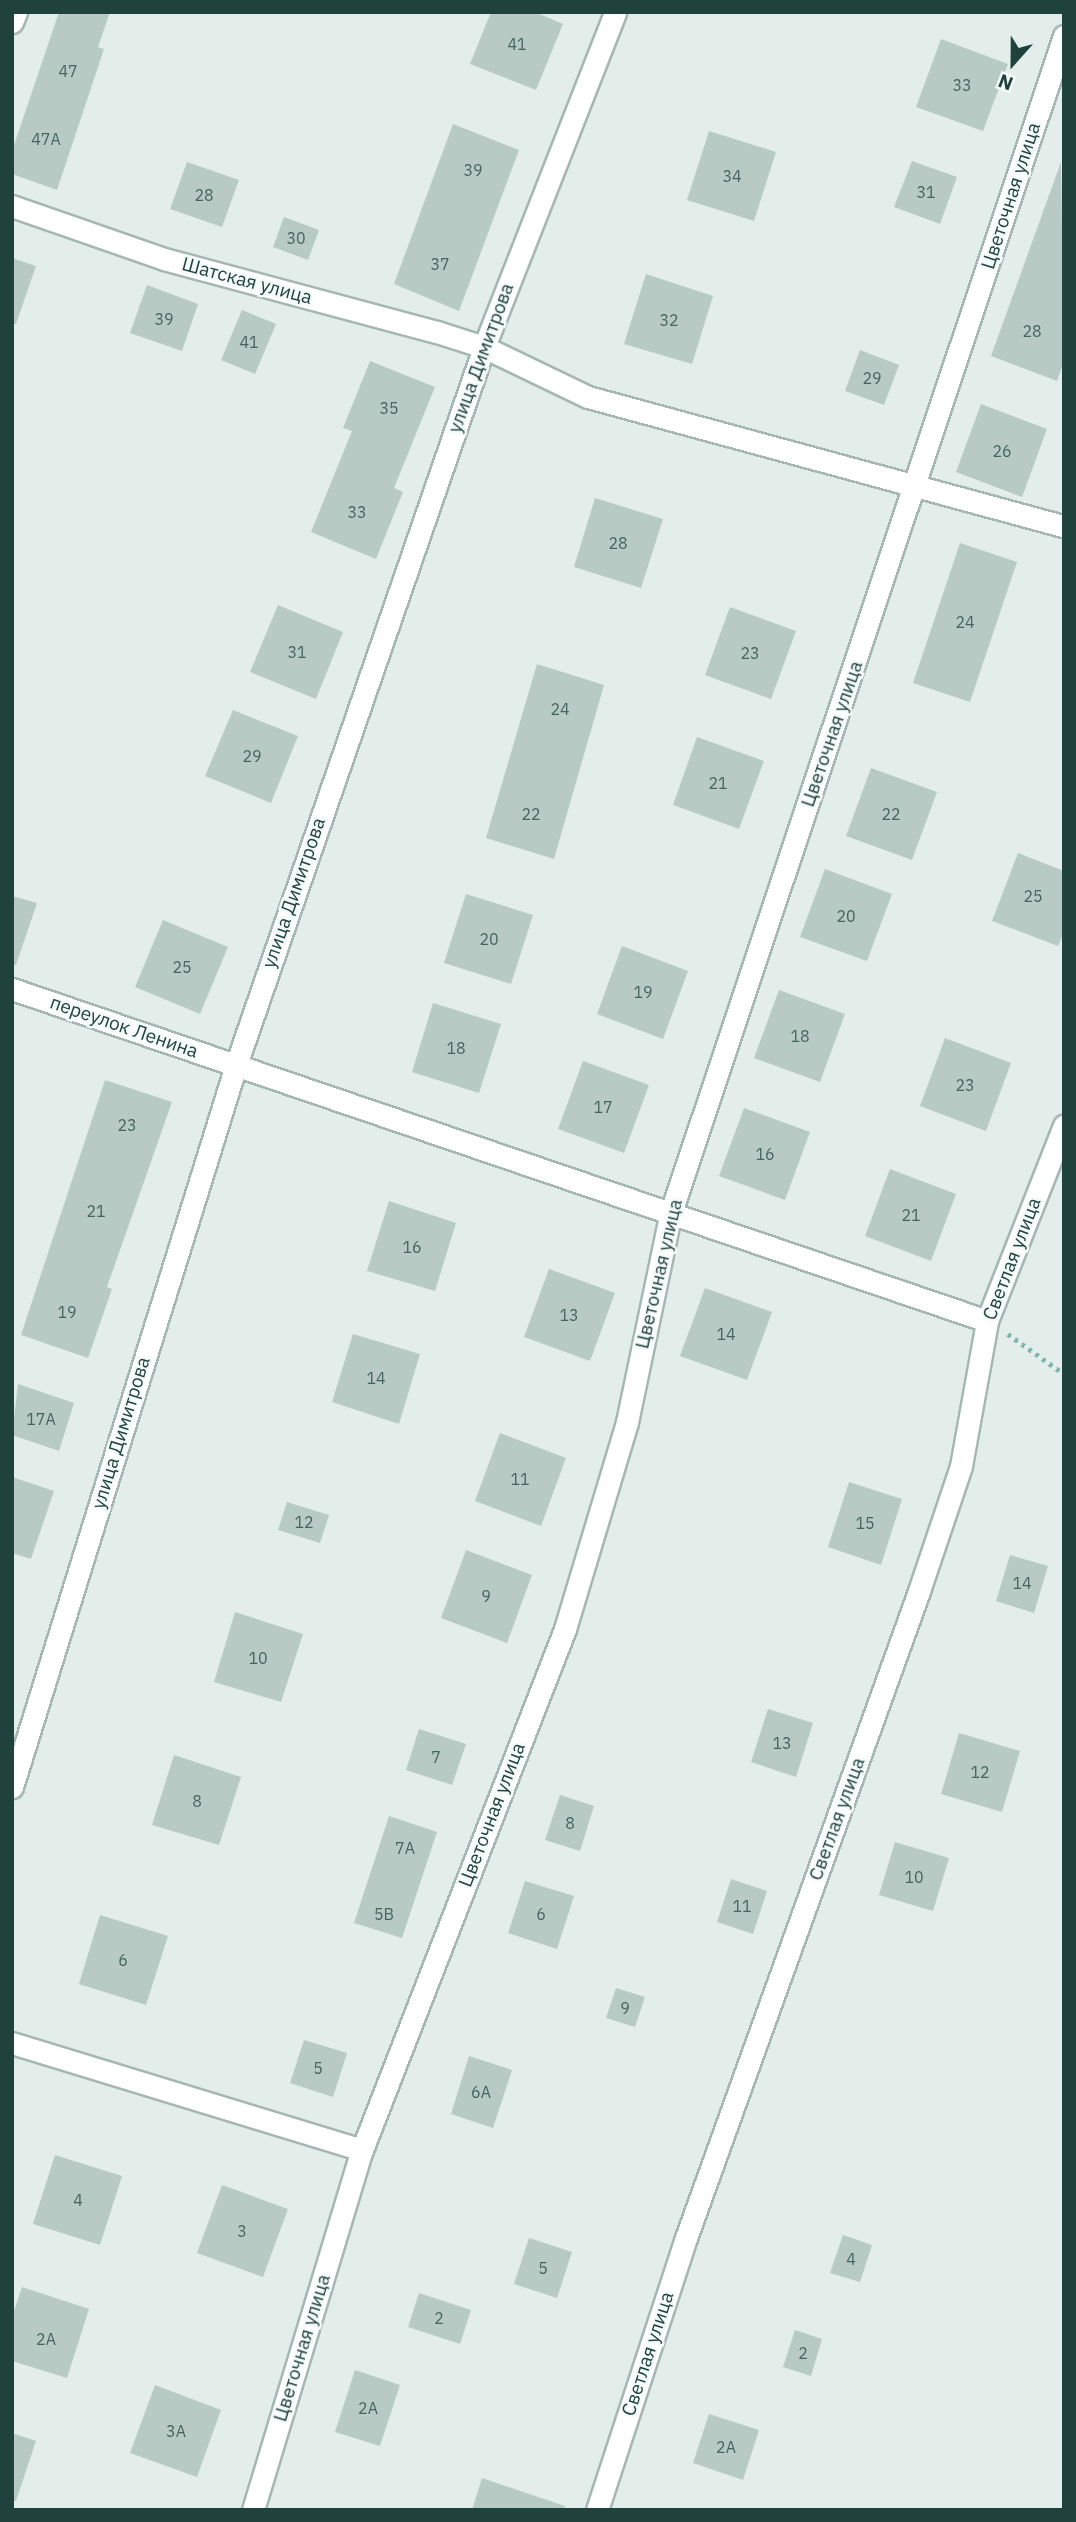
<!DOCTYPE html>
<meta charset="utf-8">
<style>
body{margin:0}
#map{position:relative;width:1076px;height:2522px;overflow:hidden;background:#e3eeeb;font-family:"IBM Plex Sans",sans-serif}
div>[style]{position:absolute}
.building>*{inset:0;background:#b8cac4}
.path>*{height:4.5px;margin-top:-2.25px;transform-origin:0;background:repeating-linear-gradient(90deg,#80b5ab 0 3.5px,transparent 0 8.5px)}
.roads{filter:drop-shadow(2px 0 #a5b7b3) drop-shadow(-2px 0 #a5b7b3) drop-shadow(0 2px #a5b7b3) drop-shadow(0 -2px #a5b7b3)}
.minor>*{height:21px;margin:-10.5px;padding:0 10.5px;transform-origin:10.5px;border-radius:10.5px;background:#fff}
span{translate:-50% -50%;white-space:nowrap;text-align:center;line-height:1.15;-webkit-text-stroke:5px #f4faf8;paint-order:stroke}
.number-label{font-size:16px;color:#46645f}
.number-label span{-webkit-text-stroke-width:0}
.street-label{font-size:19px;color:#20423d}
.frame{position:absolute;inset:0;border:14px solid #20423d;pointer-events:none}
.north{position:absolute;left:978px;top:28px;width:70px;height:70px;-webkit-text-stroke:5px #f4faf8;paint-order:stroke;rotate:201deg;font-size:19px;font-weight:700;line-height:28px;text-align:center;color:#20423d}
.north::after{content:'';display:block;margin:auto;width:24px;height:32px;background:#20423d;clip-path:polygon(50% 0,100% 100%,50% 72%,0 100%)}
</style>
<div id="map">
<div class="building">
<i style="clip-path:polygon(59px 12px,110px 12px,98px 47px,104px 49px,57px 190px,12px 174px,12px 151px)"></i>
<i style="clip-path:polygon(491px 12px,535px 12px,563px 24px,536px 90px,470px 64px)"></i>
<i style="clip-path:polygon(941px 39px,1008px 64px,983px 131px,916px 107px)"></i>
<i style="clip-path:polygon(453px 124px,519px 150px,459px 311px,394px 284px)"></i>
<i style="clip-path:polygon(709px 131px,776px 152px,754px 221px,687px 200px)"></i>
<i style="clip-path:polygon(912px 161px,957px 177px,940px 224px,894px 207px)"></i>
<i style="clip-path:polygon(187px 162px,239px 180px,222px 227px,170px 209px)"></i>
<i style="clip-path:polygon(1061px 162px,1064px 361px,1057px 381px,991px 356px)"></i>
<i style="clip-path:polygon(284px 217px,319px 230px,308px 260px,273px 247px)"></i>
<i style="clip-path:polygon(12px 258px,36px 266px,16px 324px,12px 324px)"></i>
<i style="clip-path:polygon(646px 274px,713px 296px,692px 364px,624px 344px)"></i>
<i style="clip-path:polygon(147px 285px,198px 304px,182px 351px,130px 333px)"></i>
<i style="clip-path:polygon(242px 310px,276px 324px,255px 374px,221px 360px)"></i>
<i style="clip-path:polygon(860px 350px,899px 365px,884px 405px,845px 391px)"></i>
<i style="clip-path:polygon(370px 361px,435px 387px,394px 488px,403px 492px,376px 559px,311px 532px,352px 431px,343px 428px)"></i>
<i style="clip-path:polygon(981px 404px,1047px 429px,1022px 497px,956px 472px)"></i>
<i style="clip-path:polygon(595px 498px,663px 519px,641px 588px,574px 567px)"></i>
<i style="clip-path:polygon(960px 543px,1017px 562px,970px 702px,913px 683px)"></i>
<i style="clip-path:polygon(278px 605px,343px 632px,316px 699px,250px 672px)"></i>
<i style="clip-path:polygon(730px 607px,796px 631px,771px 699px,705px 675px)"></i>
<i style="clip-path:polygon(537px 664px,604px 685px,554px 859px,486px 838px)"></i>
<i style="clip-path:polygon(233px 710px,298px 736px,271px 803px,205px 776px)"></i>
<i style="clip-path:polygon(697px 737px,764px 761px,739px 829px,673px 805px)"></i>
<i style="clip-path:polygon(871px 768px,937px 792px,912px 860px,846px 836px)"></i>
<i style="clip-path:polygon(1018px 853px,1064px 871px,1064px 932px,1058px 946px,992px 921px)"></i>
<i style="clip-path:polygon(825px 869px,892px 894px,867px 961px,800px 937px)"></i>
<i style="clip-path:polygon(466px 894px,533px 915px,511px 984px,444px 963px)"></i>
<i style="clip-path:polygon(12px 896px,37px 903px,16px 965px,12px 965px)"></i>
<i style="clip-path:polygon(163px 920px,228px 947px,200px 1014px,135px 987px)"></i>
<i style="clip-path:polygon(622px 946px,688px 971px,663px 1039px,597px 1014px)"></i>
<i style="clip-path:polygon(779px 990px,845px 1014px,820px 1082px,754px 1058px)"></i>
<i style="clip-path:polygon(433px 1003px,501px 1024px,479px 1093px,412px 1072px)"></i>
<i style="clip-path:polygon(945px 1038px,1011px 1063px,986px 1131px,920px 1106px)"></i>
<i style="clip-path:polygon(583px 1061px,649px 1085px,624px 1153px,558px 1129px)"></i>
<i style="clip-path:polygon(105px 1080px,172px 1102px,107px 1287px,112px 1289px,88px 1358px,21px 1335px)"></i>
<i style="clip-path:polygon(744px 1108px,810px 1132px,785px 1200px,719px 1176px)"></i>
<i style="clip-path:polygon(890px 1169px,956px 1194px,931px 1261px,865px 1236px)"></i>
<i style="clip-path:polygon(389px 1201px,456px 1223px,435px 1291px,367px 1271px)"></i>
<i style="clip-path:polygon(549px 1269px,615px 1293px,590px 1361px,524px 1337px)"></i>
<i style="clip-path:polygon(705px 1288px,772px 1312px,747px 1380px,680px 1356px)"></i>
<i style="clip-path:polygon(353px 1334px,420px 1354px,399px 1424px,332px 1402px)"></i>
<i style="clip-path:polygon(18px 1384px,74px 1403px,59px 1451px,12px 1435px)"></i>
<i style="clip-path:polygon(500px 1433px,566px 1458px,541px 1526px,475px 1501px)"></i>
<i style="clip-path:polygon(12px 1477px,54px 1491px,31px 1559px,12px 1553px)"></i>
<i style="clip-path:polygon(849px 1482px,902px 1499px,881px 1565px,828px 1547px)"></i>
<i style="clip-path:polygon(287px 1502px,329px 1515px,320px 1543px,278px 1530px)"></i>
<i style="clip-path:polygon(466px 1550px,532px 1575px,507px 1643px,441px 1618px)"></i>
<i style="clip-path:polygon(1010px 1555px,1048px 1566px,1034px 1613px,996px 1601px)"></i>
<i style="clip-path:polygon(235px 1612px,303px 1634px,281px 1702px,214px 1682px)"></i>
<i style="clip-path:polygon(768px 1709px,813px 1723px,796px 1777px,751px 1762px)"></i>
<i style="clip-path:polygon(419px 1729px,466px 1744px,452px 1785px,406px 1770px)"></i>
<i style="clip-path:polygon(959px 1733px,1020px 1751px,1002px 1812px,941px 1794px)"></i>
<i style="clip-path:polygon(174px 1755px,241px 1777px,219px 1845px,152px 1825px)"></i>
<i style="clip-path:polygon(560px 1795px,594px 1806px,580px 1851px,545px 1840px)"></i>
<i style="clip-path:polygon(389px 1816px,437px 1832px,402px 1938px,354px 1923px)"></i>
<i style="clip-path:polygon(895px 1842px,949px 1858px,933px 1911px,879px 1895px)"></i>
<i style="clip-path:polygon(731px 1879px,767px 1891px,753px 1934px,717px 1922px)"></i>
<i style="clip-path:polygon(525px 1881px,574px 1896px,557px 1949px,508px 1933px)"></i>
<i style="clip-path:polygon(100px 1915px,168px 1936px,146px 2005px,79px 1984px)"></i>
<i style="clip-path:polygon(616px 1988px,645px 1997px,635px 2027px,606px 2018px)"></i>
<i style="clip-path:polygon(304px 2040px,347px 2053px,333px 2097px,290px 2083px)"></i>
<i style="clip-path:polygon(469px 2056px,512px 2070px,493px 2128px,451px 2114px)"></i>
<i style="clip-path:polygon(55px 2155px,122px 2176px,100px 2245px,33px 2224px)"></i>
<i style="clip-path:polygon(222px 2185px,288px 2209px,263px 2277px,197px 2253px)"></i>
<i style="clip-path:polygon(843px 2235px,872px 2245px,860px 2282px,830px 2273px)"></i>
<i style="clip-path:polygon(529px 2238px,572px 2252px,557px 2298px,514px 2284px)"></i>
<i style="clip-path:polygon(22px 2287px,89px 2309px,67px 2378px,12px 2361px,12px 2317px)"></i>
<i style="clip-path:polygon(419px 2293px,471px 2310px,460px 2344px,408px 2327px)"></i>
<i style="clip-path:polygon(795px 2330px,822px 2339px,811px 2376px,783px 2367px)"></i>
<i style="clip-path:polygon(355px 2370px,400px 2385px,380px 2446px,335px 2432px)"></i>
<i style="clip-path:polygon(155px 2385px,221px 2410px,197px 2477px,130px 2453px)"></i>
<i style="clip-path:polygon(709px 2414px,759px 2430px,743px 2480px,693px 2463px)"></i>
<i style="clip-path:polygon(12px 2433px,36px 2441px,16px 2501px,12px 2500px)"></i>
<i style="clip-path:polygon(482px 2478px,565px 2506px,564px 2510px,472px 2510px)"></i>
</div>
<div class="path">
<i style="left:1008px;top:1334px;width:69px;rotate:35.5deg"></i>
</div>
<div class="roads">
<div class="minor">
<i style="left:12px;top:22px;width:11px;rotate:-68deg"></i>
<i style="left:12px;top:206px;width:161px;rotate:19.2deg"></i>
<i style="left:164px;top:259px;width:283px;rotate:15deg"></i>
<i style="left:437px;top:332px;width:49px;rotate:17.7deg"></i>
<i style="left:484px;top:347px;width:115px;rotate:25.7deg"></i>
<i style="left:588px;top:397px;width:493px;rotate:15.2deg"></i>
<i style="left:12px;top:989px;width:1030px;rotate:18.8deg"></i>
<i style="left:12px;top:1787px;width:756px;rotate:-72.76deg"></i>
<i style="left:236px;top:1065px;width:760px;rotate:-70.94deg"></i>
<i style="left:484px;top:347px;width:360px;rotate:-68.6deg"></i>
<i style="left:12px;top:2043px;width:366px;rotate:17deg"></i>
<i style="left:253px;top:2510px;width:376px;rotate:-73.2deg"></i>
<i style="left:362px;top:2150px;width:559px;rotate:-68.71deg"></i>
<i style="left:565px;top:1629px;width:216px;rotate:-73.3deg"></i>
<i style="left:627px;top:1422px;width:215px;rotate:-78.2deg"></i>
<i style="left:671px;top:1212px;width:1240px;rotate:-71.52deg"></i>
<i style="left:597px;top:2510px;width:286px;rotate:-71.9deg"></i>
<i style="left:686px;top:2238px;width:688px;rotate:-70.19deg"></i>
<i style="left:919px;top:1591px;width:132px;rotate:-71.4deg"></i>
<i style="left:961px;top:1466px;width:147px;rotate:-79.8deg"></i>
<i style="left:987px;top:1321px;width:210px;rotate:-68.5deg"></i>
</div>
</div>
<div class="number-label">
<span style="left:517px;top:44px">41</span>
<span style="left:68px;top:71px">47</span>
<span style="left:962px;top:85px">33</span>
<span style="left:46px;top:139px">47А</span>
<span style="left:473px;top:170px">39</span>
<span style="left:732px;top:176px">34</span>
<span style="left:926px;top:192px">31</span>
<span style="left:204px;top:195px">28</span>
<span style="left:296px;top:238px">30</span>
<span style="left:440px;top:264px">37</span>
<span style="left:164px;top:319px">39</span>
<span style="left:669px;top:320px">32</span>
<span style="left:1032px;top:331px">28</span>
<span style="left:249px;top:342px">41</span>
<span style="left:872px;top:378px">29</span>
<span style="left:389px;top:408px">35</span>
<span style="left:1002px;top:451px">26</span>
<span style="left:357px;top:512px">33</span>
<span style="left:618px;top:543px">28</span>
<span style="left:965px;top:622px">24</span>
<span style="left:297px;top:652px">31</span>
<span style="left:750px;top:653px">23</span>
<span style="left:560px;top:709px">24</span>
<span style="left:252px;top:756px">29</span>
<span style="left:718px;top:783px">21</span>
<span style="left:531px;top:814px">22</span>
<span style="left:891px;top:814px">22</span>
<span style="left:1033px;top:896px">25</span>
<span style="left:846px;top:916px">20</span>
<span style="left:489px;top:939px">20</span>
<span style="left:182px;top:967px">25</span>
<span style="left:643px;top:992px">19</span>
<span style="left:800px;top:1036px">18</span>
<span style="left:456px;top:1048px">18</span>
<span style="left:965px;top:1085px">23</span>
<span style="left:603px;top:1107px">17</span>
<span style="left:127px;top:1125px">23</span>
<span style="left:765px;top:1154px">16</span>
<span style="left:96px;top:1211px">21</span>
<span style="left:911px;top:1215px">21</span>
<span style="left:412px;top:1247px">16</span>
<span style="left:67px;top:1312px">19</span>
<span style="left:569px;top:1315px">13</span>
<span style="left:726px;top:1334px">14</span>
<span style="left:376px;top:1378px">14</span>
<span style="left:41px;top:1419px">17А</span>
<span style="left:520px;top:1479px">11</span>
<span style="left:304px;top:1522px">12</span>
<span style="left:865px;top:1523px">15</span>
<span style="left:1022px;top:1583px">14</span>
<span style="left:486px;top:1596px">9</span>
<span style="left:258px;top:1658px">10</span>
<span style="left:782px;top:1743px">13</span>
<span style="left:436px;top:1757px">7</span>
<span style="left:980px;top:1772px">12</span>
<span style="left:197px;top:1801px">8</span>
<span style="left:570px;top:1823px">8</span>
<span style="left:405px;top:1848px">7А</span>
<span style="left:914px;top:1877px">10</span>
<span style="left:742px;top:1906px">11</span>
<span style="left:384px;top:1914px">5В</span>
<span style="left:541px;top:1914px">6</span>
<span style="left:123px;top:1960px">6</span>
<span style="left:625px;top:2008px">9</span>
<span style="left:318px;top:2068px">5</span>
<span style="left:481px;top:2092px">6А</span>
<span style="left:78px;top:2200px">4</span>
<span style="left:242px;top:2231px">3</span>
<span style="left:851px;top:2259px">4</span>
<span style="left:543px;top:2268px">5</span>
<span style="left:439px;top:2318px">2</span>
<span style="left:46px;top:2339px">2А</span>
<span style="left:803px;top:2353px">2</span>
<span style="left:368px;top:2408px">2А</span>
<span style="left:176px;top:2431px">3А</span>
<span style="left:726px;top:2447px">2А</span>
</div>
<div class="street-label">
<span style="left:1011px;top:196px;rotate:-72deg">Цветочная улица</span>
<span style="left:247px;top:281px;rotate:15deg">Шатская улица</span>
<span style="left:481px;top:358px;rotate:-70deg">улица Димитрова</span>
<span style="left:832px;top:734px;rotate:-71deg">Цветочная улица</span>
<span style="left:294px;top:893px;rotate:-71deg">улица Димитрова</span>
<span style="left:124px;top:1027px;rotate:19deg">переулок Ленина</span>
<span style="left:1012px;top:1259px;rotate:-69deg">Светлая улица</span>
<span style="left:659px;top:1274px;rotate:-77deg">Цветочная улица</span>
<span style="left:121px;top:1433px;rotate:-73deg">улица Димитрова</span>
<span style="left:492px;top:1815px;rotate:-69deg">Цветочная улица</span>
<span style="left:837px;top:1819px;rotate:-70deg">Светлая улица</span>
<span style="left:302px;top:2348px;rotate:-73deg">Цветочная улица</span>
<span style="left:648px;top:2354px;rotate:-72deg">Светлая улица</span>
</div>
<div class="frame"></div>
<div class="north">N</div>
</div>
